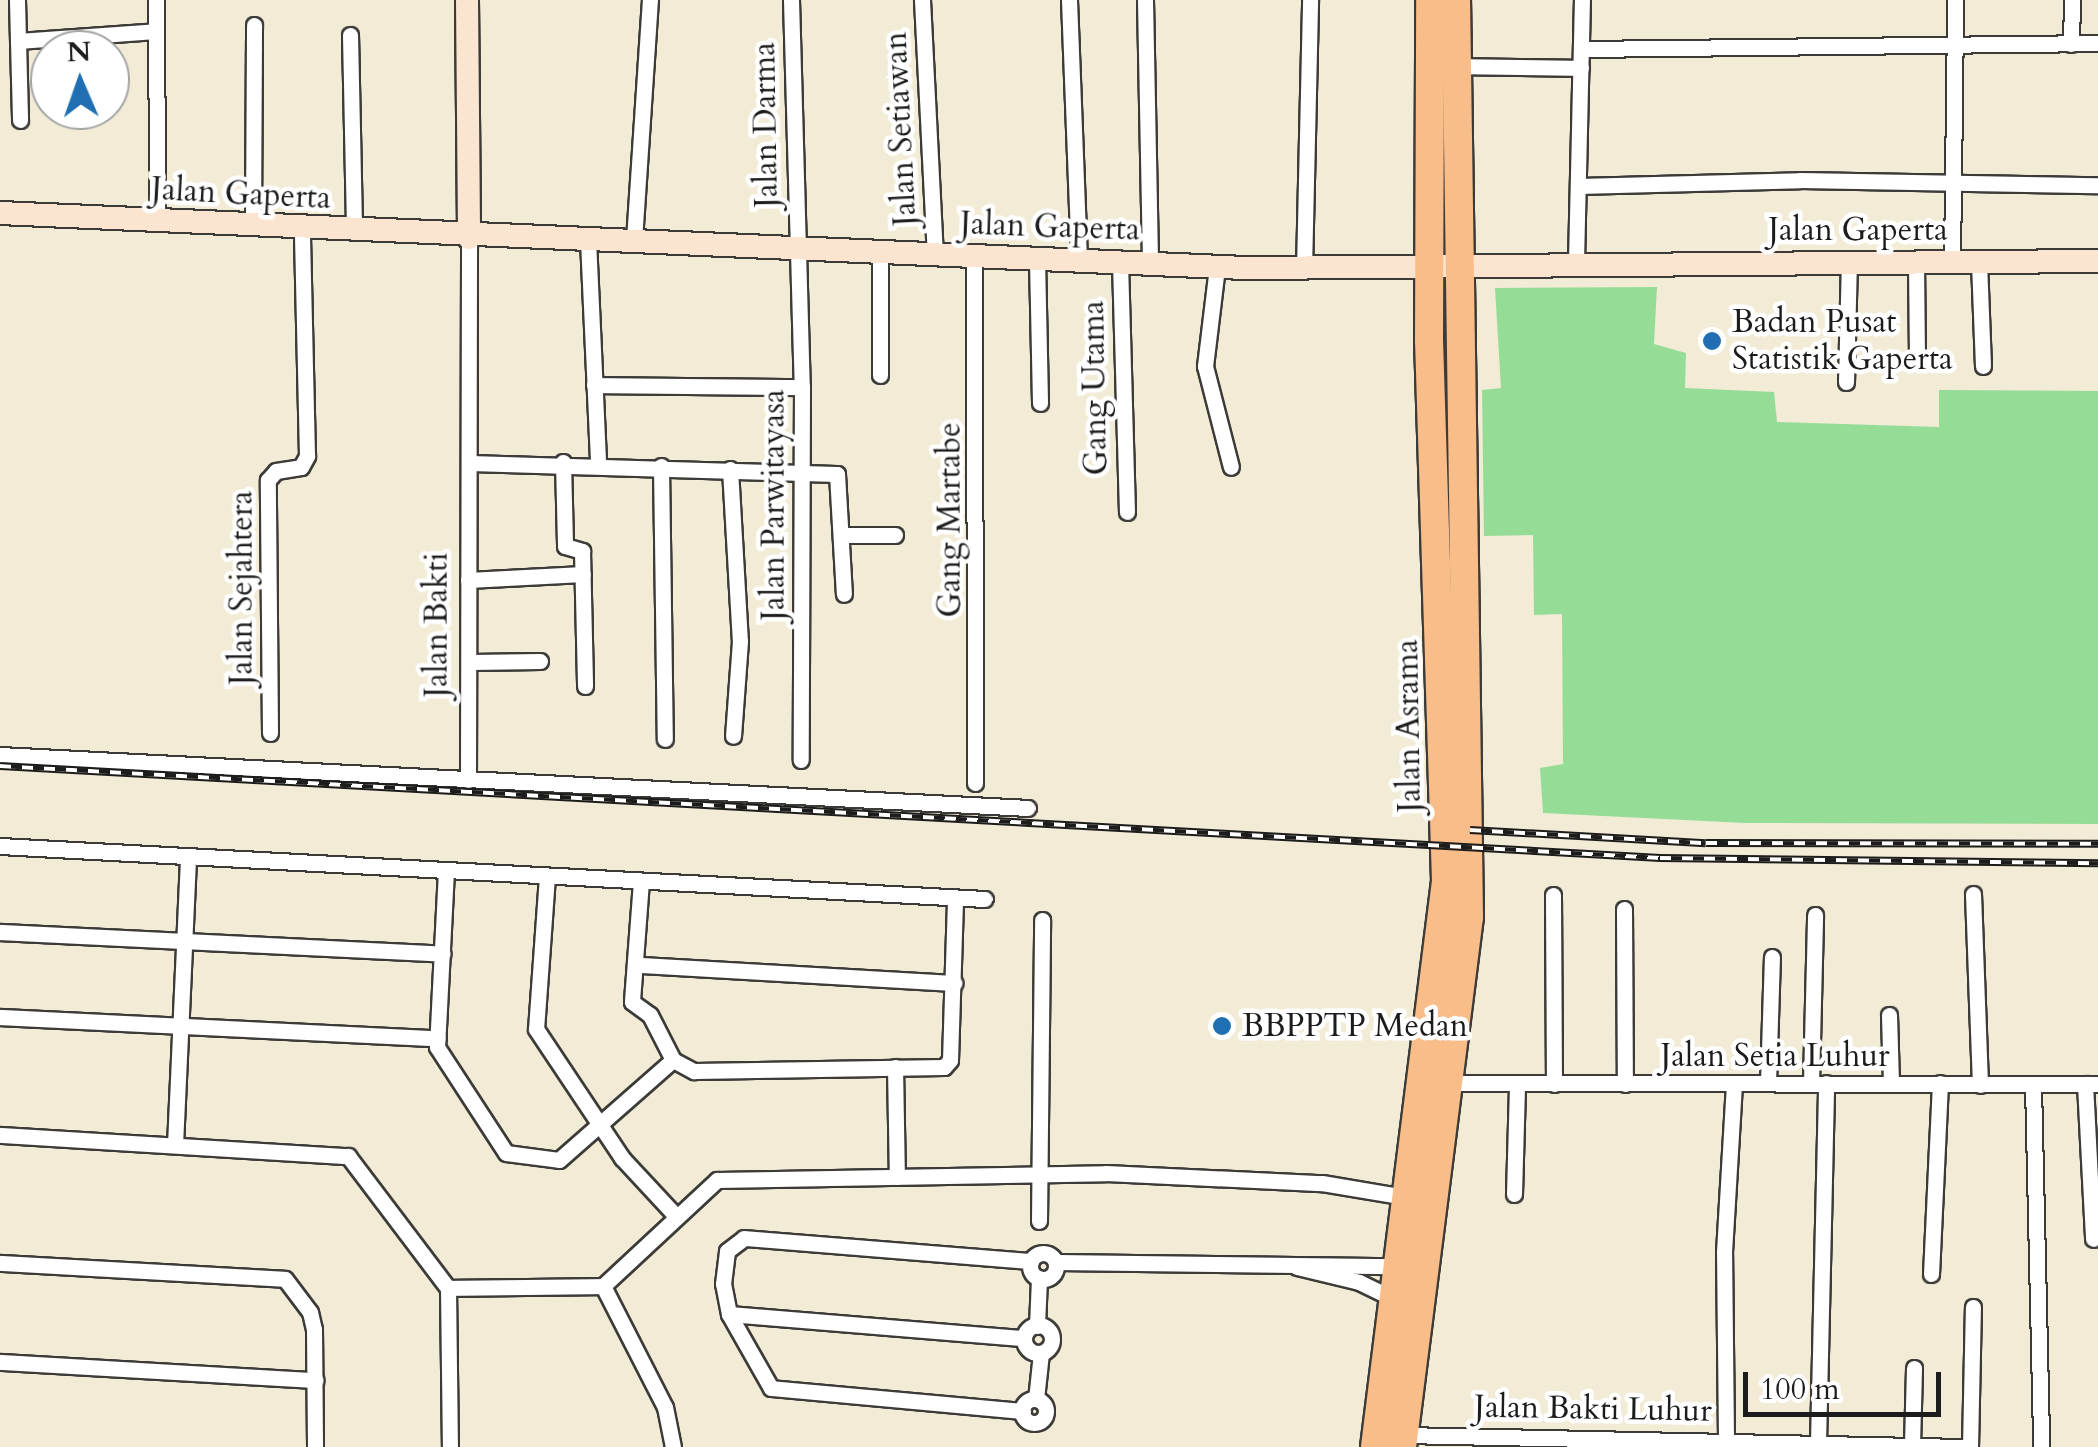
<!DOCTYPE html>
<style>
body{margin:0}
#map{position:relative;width:2098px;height:1447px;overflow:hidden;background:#f2ebd5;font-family:Cardo,serif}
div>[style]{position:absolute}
.green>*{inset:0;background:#95dd97}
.roads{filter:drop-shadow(2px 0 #3c3b38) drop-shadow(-2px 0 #3c3b38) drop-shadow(0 2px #3c3b38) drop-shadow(0 -2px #3c3b38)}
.street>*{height:15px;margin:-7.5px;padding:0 7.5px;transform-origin:7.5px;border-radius:7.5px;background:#fff}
.street>.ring{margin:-7.5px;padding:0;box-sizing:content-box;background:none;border:15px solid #fff;border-radius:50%}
.secondary>*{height:22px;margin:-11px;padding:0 11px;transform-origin:11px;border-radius:11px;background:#fce5d0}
.highway>*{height:28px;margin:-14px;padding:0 14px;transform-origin:14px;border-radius:14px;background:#f8bd89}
.rail>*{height:8px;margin-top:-4px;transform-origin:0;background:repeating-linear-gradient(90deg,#fff 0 11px,#1c1c1c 0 22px);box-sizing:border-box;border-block:2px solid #1c1c1c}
.dots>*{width:28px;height:28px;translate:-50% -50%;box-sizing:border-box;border:5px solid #fff;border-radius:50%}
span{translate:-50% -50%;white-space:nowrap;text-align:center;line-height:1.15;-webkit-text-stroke:9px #fff;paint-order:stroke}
.street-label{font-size:32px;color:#1c1c1c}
.poi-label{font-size:32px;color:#1c1c1c}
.left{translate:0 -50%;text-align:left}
.north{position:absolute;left:30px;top:30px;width:100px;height:100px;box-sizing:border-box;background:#fff;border:2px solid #a4a4a4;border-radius:50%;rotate:358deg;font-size:28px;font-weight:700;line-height:40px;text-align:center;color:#1c1c1c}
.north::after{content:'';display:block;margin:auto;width:35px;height:45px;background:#1f6fb2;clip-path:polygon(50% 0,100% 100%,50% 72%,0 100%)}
.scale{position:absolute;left:1743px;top:1372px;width:198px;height:45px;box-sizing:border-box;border:5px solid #1c1c1c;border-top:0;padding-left:12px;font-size:30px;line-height:35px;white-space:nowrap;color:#1c1c1c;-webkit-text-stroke:8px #fff;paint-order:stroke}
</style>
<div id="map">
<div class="green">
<i style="clip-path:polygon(1657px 287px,1654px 344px,1686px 353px,1685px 388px,1774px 392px,1777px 422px,1939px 427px,1939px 390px,2098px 391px,2098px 824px,1745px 823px,1543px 813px,1540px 768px,1563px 764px,1562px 614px,1534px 615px,1533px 535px,1484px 536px,1482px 390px,1501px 388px,1495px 288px)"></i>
</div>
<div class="roads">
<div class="street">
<i style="left:17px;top:0;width:41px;rotate:88.6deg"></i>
<i style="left:18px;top:41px;width:138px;rotate:-4.1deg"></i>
<i style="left:156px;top:0;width:222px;rotate:89.7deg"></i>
<i style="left:791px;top:0;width:387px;rotate:88.4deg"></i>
<i style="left:802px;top:387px;width:373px;rotate:90.2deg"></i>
<i style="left:922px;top:0;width:256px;rotate:87.1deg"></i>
<i style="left:1069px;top:0;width:260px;rotate:87.8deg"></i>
<i style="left:1145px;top:0;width:263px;rotate:88.9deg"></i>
<i style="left:350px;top:35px;width:197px;rotate:88.8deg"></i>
<i style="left:18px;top:41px;width:79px;rotate:88.5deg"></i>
<i style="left:2071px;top:44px;width:44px;rotate:-88.7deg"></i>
<i style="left:1581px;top:49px;width:517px;rotate:-0.66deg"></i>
<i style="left:1457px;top:66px;width:124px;rotate:0.9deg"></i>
<i style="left:1578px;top:186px;width:222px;rotate:-1.5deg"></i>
<i style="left:1800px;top:180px;width:298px;rotate:1deg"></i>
<i style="left:253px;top:225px;width:200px;rotate:-89.7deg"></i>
<i style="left:588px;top:240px;width:222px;rotate:87.4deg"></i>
<i style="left:634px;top:240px;width:241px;rotate:-86.2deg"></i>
<i style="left:880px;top:255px;width:120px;rotate:90deg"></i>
<i style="left:974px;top:256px;width:527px;rotate:89.89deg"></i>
<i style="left:1037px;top:259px;width:144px;rotate:88.8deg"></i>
<i style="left:1120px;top:262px;width:250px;rotate:88.4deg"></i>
<i style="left:1576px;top:262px;width:262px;rotate:-88.7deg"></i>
<i style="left:1916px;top:262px;width:92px;rotate:89.4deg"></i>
<i style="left:1952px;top:262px;width:262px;rotate:-89.3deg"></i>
<i style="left:1979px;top:262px;width:104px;rotate:87.8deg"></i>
<i style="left:1217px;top:267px;width:100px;rotate:96.9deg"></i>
<i style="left:1205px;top:366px;width:104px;rotate:75.6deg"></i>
<i style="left:1304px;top:269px;width:269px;rotate:-88.7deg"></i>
<i style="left:1846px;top:382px;width:119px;rotate:-88.6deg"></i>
<i style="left:594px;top:385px;width:208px;rotate:0.6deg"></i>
<i style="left:563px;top:462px;width:84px;rotate:88.6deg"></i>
<i style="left:565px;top:546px;width:18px;rotate:16deg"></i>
<i style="left:582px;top:551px;width:135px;rotate:88.7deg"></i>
<i style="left:469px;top:463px;width:368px;rotate:1.7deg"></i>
<i style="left:837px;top:474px;width:120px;rotate:86.7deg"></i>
<i style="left:661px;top:466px;width:273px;rotate:89.2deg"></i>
<i style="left:730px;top:469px;width:172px;rotate:86.7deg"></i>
<i style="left:740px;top:641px;width:95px;rotate:94.2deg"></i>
<i style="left:843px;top:535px;width:52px"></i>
<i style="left:468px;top:580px;width:115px;rotate:-3deg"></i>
<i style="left:471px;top:662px;width:69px;rotate:-0.8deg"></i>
<i style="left:270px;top:733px;width:253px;rotate:-90.5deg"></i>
<i style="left:268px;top:480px;width:12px;rotate:-48deg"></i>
<i style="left:276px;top:471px;width:25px;rotate:-9deg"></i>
<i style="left:301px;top:467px;width:13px;rotate:-61deg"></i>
<i style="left:307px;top:456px;width:226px;rotate:-91.3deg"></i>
<i style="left:0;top:755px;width:1029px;rotate:2.95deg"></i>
<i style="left:468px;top:780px;width:542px;rotate:-89.89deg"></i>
<i style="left:0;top:846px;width:986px;rotate:3.08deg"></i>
<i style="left:446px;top:870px;width:177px;rotate:92.9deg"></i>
<i style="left:437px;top:1047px;width:126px;rotate:56.9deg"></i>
<i style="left:506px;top:1153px;width:53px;rotate:7.5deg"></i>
<i style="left:559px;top:1160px;width:152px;rotate:-41.3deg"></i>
<i style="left:547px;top:876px;width:153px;rotate:94.1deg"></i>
<i style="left:536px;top:1029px;width:155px;rotate:56.3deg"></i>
<i style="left:622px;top:1158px;width:76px;rotate:47.1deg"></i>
<i style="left:641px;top:881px;width:121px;rotate:94.3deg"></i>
<i style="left:632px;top:1002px;width:22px;rotate:36deg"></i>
<i style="left:650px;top:1015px;width:51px;rotate:62.9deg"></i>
<i style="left:673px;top:1060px;width:24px;rotate:28deg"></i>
<i style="left:694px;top:1071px;width:250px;rotate:-0.9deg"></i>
<i style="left:944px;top:1067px;width:9px;rotate:-49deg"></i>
<i style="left:950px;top:1060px;width:162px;rotate:-88.2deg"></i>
<i style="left:1973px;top:894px;width:191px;rotate:87.9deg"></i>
<i style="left:1553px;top:895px;width:189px;rotate:89.7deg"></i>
<i style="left:1624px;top:909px;width:175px;rotate:89.7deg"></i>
<i style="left:0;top:932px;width:443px;rotate:2.8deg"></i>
<i style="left:640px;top:965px;width:315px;rotate:3.3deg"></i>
<i style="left:1889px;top:1015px;width:68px;rotate:88.3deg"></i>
<i style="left:0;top:1017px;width:438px;rotate:2.8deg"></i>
<i style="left:895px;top:1067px;width:110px;rotate:89deg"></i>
<i style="left:1452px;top:1083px;width:646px;rotate:0.09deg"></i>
<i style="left:1768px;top:1083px;width:126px;rotate:-88.2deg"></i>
<i style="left:1811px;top:1083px;width:168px;rotate:-88.6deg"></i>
<i style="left:2033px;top:1084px;width:363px;rotate:88.7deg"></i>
<i style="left:2085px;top:1084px;width:155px;rotate:87deg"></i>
<i style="left:0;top:1135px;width:349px;rotate:3.5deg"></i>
<i style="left:348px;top:1156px;width:166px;rotate:52.9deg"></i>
<i style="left:448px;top:1288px;width:155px;rotate:-0.7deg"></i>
<i style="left:603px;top:1286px;width:136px;rotate:62.9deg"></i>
<i style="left:665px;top:1407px;width:41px;rotate:78.7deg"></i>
<i style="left:175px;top:1145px;width:287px;rotate:-87.4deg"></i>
<i style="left:1514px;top:1194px;width:110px;rotate:-88.4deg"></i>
<i style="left:1039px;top:1221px;width:301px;rotate:-89.4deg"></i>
<i class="ring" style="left:1030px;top:1253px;width:11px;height:11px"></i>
<i style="left:1056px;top:1262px;width:339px;rotate:0.7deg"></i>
<i style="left:0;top:1263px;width:285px;rotate:3.2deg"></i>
<i style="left:285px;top:1279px;width:41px;rotate:52.9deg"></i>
<i style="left:310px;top:1312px;width:17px;rotate:77deg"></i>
<i style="left:314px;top:1329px;width:118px;rotate:89.5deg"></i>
<i style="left:1297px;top:1267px;width:64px;rotate:13.6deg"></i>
<i style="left:1359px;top:1282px;width:43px;rotate:26deg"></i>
<i style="left:1931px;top:1274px;width:191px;rotate:-87.3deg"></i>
<i style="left:603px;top:1286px;width:156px;rotate:-42.9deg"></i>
<i style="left:717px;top:1180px;width:389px;rotate:-1deg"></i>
<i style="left:1106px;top:1173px;width:216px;rotate:2.7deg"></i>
<i style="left:1322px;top:1183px;width:85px;rotate:9.5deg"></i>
<i style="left:448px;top:1288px;width:159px;rotate:89.3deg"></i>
<i style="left:729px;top:1314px;width:296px;rotate:4.7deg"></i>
<i class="ring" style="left:1024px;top:1325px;width:13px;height:13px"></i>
<i style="left:1037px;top:1326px;width:48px;rotate:-87.6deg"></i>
<i style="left:0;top:1362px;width:316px;rotate:3.3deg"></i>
<i style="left:1036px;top:1399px;width:46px;rotate:-83.8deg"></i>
<i class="ring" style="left:1022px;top:1399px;width:9px;height:9px"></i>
<i style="left:1023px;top:1411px;width:253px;rotate:-174.8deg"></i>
<i style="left:771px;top:1388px;width:85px;rotate:-119.6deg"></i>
<i style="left:729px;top:1314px;width:31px;rotate:-101deg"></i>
<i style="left:723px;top:1284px;width:33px;rotate:-83deg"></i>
<i style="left:727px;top:1251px;width:21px;rotate:-37deg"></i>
<i style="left:744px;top:1238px;width:288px;rotate:4.6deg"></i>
<i style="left:1403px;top:1435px;width:559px;rotate:1.23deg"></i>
<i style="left:1726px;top:1438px;width:186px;rotate:-90.6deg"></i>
<i style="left:1724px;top:1252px;width:168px;rotate:-86.6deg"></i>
<i style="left:1818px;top:1443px;width:360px;rotate:-88.7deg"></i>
<i style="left:1912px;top:1445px;width:77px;rotate:-88.5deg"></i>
<i style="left:1970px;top:1447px;width:140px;rotate:-88.8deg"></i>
</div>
<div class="secondary">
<i style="left:467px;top:0;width:238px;rotate:89.5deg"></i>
<i style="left:0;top:213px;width:1248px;rotate:2.53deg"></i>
<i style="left:1247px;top:268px;width:851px;rotate:-0.47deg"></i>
</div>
<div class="highway">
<i style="left:1375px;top:1447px;width:570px;rotate:-82.85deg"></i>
<i style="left:1446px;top:881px;width:540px;rotate:-91.8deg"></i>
<i style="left:1429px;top:341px;width:341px;rotate:-89.8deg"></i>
<i style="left:1402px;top:1447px;width:534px;rotate:-82.8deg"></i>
<i style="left:1469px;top:917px;width:917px;rotate:-90.81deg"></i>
</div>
</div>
<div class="rail">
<i style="left:0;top:766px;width:1663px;rotate:3.17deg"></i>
<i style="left:1660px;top:858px;width:438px;rotate:0.7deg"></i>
<i style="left:1470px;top:830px;width:236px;rotate:3.2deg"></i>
<i style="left:1706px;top:843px;width:392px;rotate:0.1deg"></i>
</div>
<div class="dots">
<i style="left:1712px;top:341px;background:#1f6fb2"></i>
<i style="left:1222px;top:1026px;background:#1f6fb2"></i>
</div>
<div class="street-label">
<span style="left:766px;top:125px;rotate:-91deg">Jalan Darma</span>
<span style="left:901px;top:129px;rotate:-93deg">Jalan Setiawan</span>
<span style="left:241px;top:194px;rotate:3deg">Jalan Gaperta</span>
<span style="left:1050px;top:227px;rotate:2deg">Jalan Gaperta</span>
<span style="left:1858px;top:230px">Jalan Gaperta</span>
<span style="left:1095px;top:388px;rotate:-91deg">Gang Utama</span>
<span style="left:774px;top:505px;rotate:-90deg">Jalan Parwitayasa</span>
<span style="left:950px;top:520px;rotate:-90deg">Gang Martabe</span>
<span style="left:242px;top:588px;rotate:-90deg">Jalan Sejahtera</span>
<span style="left:437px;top:625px;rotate:-90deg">Jalan Bakti</span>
<span style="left:1409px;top:726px;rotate:-91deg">Jalan Asrama</span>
<span style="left:1775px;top:1056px">Jalan Setia Luhur</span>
<span style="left:1593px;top:1409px;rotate:1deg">Jalan Bakti Luhur</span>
</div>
<div class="poi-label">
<span class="left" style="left:1732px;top:341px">Badan Pusat<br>Statistik Gaperta</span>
<span class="left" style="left:1242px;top:1026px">BBPPTP Medan</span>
</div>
<div class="north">N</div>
<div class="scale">100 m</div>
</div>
